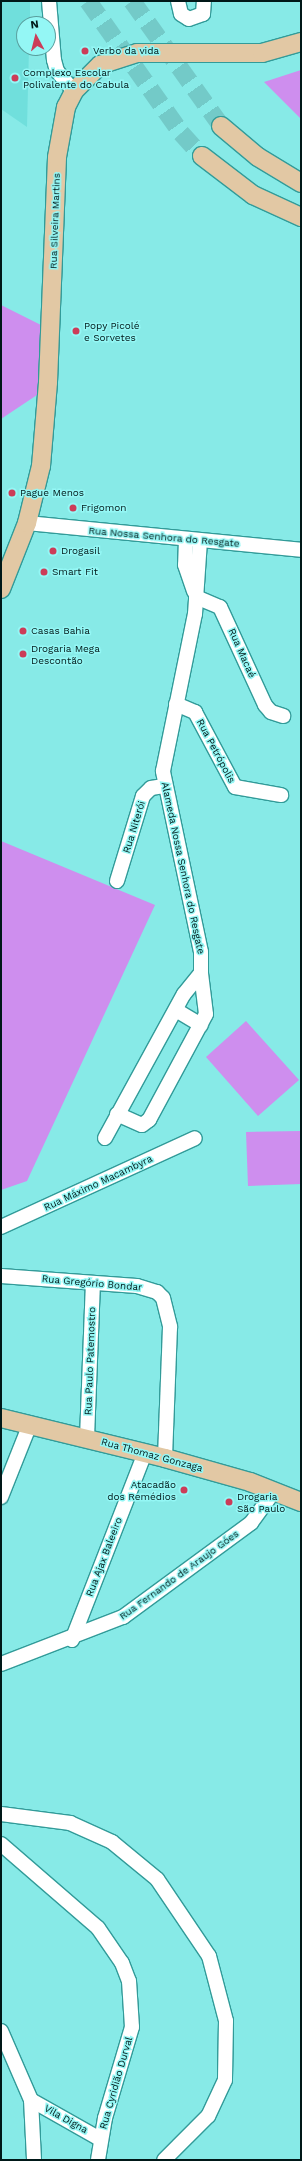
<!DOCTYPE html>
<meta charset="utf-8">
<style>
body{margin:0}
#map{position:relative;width:302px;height:2161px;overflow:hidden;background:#87eae7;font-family:"Work Sans",sans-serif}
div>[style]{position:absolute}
.built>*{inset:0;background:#70dfdc}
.green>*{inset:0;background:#ce8eee}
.major-tunnel>*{height:18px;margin-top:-9px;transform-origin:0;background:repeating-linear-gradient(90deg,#73cac8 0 18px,transparent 0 27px)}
.roads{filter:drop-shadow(1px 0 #329b99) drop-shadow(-1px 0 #329b99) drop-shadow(0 1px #329b99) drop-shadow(0 -1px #329b99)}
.minor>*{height:14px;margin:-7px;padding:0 7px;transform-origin:7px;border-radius:7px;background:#fff}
.major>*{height:18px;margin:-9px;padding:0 9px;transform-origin:9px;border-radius:9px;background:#e2c8a4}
.dots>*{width:11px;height:11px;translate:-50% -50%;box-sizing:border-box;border:2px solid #94f7f5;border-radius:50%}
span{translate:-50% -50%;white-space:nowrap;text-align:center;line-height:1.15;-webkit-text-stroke:3px #94f7f5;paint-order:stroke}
.poi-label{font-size:10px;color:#001818}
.left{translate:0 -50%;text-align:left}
.right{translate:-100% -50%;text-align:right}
.street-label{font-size:10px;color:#001818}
.frame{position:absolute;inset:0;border:2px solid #001818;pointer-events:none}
.north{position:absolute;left:16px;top:16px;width:40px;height:40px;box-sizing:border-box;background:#94f7f5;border:1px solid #599e9d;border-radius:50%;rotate:353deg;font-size:11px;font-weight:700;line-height:16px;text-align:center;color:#001818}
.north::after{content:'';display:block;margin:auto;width:14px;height:18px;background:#cc3c58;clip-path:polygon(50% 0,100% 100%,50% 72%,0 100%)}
</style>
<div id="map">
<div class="built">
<i style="clip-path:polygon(1px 1px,30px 1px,30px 24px,24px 24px,24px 48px,29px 48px,27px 127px,1px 109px)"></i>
</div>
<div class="green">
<i style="clip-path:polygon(301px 70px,301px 119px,264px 82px)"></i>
<i style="clip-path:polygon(1px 305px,49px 329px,46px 389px,1px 419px)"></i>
<i style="clip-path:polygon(1px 841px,155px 905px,27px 1181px,1px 1190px)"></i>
<i style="clip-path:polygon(246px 1021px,299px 1080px,258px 1116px,206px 1057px)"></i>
<i style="clip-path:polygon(301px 1131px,301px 1184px,248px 1186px,246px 1132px)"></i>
</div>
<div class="major-tunnel">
<i style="left:88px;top:1px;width:161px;rotate:54.8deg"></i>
<i style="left:181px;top:133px;width:31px;rotate:48deg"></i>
<i style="left:132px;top:1px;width:153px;rotate:54.5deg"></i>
</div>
<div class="roads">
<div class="minor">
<i style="left:49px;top:1px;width:59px;rotate:85.2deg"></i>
<i style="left:54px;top:60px;width:11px;rotate:75deg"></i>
<i style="left:57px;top:71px;width:26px;rotate:50deg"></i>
<i style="left:178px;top:1px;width:13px;rotate:77deg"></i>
<i style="left:181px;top:14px;width:9px;rotate:32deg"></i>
<i style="left:189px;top:19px;width:15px;rotate:-20deg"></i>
<i style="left:203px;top:14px;width:13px;rotate:-86deg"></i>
<i style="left:27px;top:523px;width:275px;rotate:5.6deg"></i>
<i style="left:186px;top:539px;width:26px;rotate:92deg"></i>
<i style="left:185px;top:565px;width:28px;rotate:71deg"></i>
<i style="left:196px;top:597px;width:26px;rotate:23deg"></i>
<i style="left:220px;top:607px;width:108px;rotate:65.3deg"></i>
<i style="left:265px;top:705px;width:9px;rotate:49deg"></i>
<i style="left:271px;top:712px;width:13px;rotate:18deg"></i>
<i style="left:176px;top:704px;width:21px;rotate:23deg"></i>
<i style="left:195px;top:712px;width:85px;rotate:61.9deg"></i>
<i style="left:235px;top:787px;width:47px;rotate:9.9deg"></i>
<i style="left:117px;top:881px;width:89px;rotate:-73deg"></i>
<i style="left:143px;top:796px;width:11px;rotate:-45deg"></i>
<i style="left:151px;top:788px;width:13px;rotate:-9deg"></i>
<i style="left:176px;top:1010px;width:29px;rotate:31deg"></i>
<i style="left:117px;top:1114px;width:27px;rotate:24deg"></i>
<i style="left:142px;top:1125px;width:9px;rotate:-36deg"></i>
<i style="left:149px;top:1120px;width:120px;rotate:-61.7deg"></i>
<i style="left:206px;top:1014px;width:41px;rotate:-97deg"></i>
<i style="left:105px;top:1138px;width:164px;rotate:-61.3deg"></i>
<i style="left:184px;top:994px;width:27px;rotate:-51deg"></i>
<i style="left:201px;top:973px;width:21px;rotate:-90deg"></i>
<i style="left:201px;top:952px;width:185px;rotate:-101.9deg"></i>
<i style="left:163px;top:771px;width:160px;rotate:-78.5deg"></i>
<i style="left:195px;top:614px;width:74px;rotate:-86.1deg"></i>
<i style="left:1px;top:1227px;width:213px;rotate:-24.6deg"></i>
<i style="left:1px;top:1276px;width:136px;rotate:4.2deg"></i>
<i style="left:137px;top:1286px;width:21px;rotate:17deg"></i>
<i style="left:157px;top:1292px;width:8px;rotate:45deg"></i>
<i style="left:163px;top:1298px;width:30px;rotate:76deg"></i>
<i style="left:170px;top:1327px;width:131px;rotate:92.2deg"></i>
<i style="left:87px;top:1438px;width:155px;rotate:-87.8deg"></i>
<i style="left:1px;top:1497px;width:79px;rotate:-68.3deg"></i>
<i style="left:72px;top:1640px;width:201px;rotate:-68.7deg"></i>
<i style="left:1px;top:1664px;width:131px;rotate:-21.1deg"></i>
<i style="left:123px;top:1617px;width:159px;rotate:-36.3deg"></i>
<i style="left:251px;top:1523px;width:39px;rotate:-54deg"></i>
<i style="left:1px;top:1814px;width:70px;rotate:7.4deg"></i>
<i style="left:70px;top:1823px;width:46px;rotate:24.3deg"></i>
<i style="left:112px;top:1842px;width:58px;rotate:39.4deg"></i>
<i style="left:157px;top:1879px;width:93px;rotate:56deg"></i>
<i style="left:209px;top:1956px;width:67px;rotate:75.3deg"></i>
<i style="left:226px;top:2021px;width:59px;rotate:91deg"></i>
<i style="left:225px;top:2080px;width:40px;rotate:115deg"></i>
<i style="left:208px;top:2116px;width:62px;rotate:135deg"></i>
<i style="left:1px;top:1844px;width:128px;rotate:40.9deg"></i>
<i style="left:98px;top:1928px;width:42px;rotate:55.6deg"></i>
<i style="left:122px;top:1963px;width:19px;rotate:69deg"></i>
<i style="left:129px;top:1981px;width:46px;rotate:86.3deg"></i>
<i style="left:132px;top:2027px;width:95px;rotate:106.5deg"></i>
<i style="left:105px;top:2118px;width:43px;rotate:99.5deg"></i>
<i style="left:1px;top:2031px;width:75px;rotate:66.5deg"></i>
<i style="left:31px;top:2100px;width:60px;rotate:87.1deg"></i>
<i style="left:31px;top:2100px;width:79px;rotate:29.5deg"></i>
</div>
<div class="major">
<i style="left:221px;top:126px;width:48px;rotate:40deg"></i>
<i style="left:258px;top:157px;width:50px;rotate:31.2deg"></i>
<i style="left:202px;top:156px;width:64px;rotate:37.4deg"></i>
<i style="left:253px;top:195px;width:53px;rotate:24.6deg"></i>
<i style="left:1px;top:589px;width:71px;rotate:-68.5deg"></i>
<i style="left:27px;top:523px;width:59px;rotate:-76.2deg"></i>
<i style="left:41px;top:466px;width:84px;rotate:-85.2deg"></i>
<i style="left:48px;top:382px;width:225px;rotate:-87.7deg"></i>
<i style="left:57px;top:157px;width:51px;rotate:-79.8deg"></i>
<i style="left:66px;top:107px;width:18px;rotate:-63deg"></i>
<i style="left:74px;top:91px;width:37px;rotate:-45deg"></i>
<i style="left:100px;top:65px;width:39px;rotate:-18deg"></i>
<i style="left:137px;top:53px;width:125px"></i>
<i style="left:262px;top:53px;width:41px;rotate:-15.8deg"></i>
<i style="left:1px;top:1418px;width:169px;rotate:13.7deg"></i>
<i style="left:165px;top:1458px;width:88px;rotate:15.8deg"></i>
<i style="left:250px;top:1482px;width:55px;rotate:21.4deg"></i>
</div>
</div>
<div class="dots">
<i style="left:85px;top:51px;background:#cc3c58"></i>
<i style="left:15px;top:78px;background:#cc3c58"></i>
<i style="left:76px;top:331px;background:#cc3c58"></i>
<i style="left:12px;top:493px;background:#cc3c58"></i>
<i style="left:73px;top:508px;background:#cc3c58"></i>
<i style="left:53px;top:551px;background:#cc3c58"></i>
<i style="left:44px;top:572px;background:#cc3c58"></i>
<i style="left:23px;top:631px;background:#cc3c58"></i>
<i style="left:23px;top:654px;background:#cc3c58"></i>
<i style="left:184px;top:1490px;background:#cc3c58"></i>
<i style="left:229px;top:1502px;background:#cc3c58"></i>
</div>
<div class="poi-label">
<span class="left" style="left:93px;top:51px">Verbo da vida</span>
<span class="left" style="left:23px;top:78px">Complexo Escolar<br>Polivalente do Cabula</span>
<span class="left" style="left:84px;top:331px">Popy Picolé<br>e Sorvetes</span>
<span class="left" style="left:20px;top:493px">Pague Menos</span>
<span class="left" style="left:81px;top:508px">Frigomon</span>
<span class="left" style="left:61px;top:551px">Drogasil</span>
<span class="left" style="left:52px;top:572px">Smart Fit</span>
<span class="left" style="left:31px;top:631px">Casas Bahia</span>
<span class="left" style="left:31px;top:654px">Drogaria Mega<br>Descontão</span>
<span class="right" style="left:176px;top:1490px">Atacadão<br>dos Remédios</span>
<span class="left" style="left:237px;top:1502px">Drogaria<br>São Paulo</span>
</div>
<div class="street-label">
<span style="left:55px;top:221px;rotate:-88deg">Rua Silveira Martins</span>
<span style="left:164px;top:537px;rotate:5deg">Rua Nossa Senhora do Resgate</span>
<span style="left:242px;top:653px;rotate:66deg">Rua Macaé</span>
<span style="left:216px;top:751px;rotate:62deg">Rua Petrópolis</span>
<span style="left:134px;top:827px;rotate:-73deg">Rua Niterói</span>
<span style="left:183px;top:868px;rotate:78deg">Alameda Nossa Senhora do Resgate</span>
<span style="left:98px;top:1183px;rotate:-25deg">Rua Máximo Macambyra</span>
<span style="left:92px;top:1283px;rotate:5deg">Rua Gregório Bondar</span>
<span style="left:90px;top:1361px;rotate:-88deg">Rua Paulo Patemostro</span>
<span style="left:152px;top:1455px;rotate:15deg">Rua Thomaz Gonzaga</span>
<span style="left:104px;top:1557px;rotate:-69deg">Rua Ajax Baleeiro</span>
<span style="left:179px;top:1575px;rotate:-36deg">Rua Fernando de Araujo Góes</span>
<span style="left:116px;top:2083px;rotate:-74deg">Rua Cyridião Durval</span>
<span style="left:66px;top:2119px;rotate:29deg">Vila Digna</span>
</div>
<div class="frame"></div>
<div class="north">N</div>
</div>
